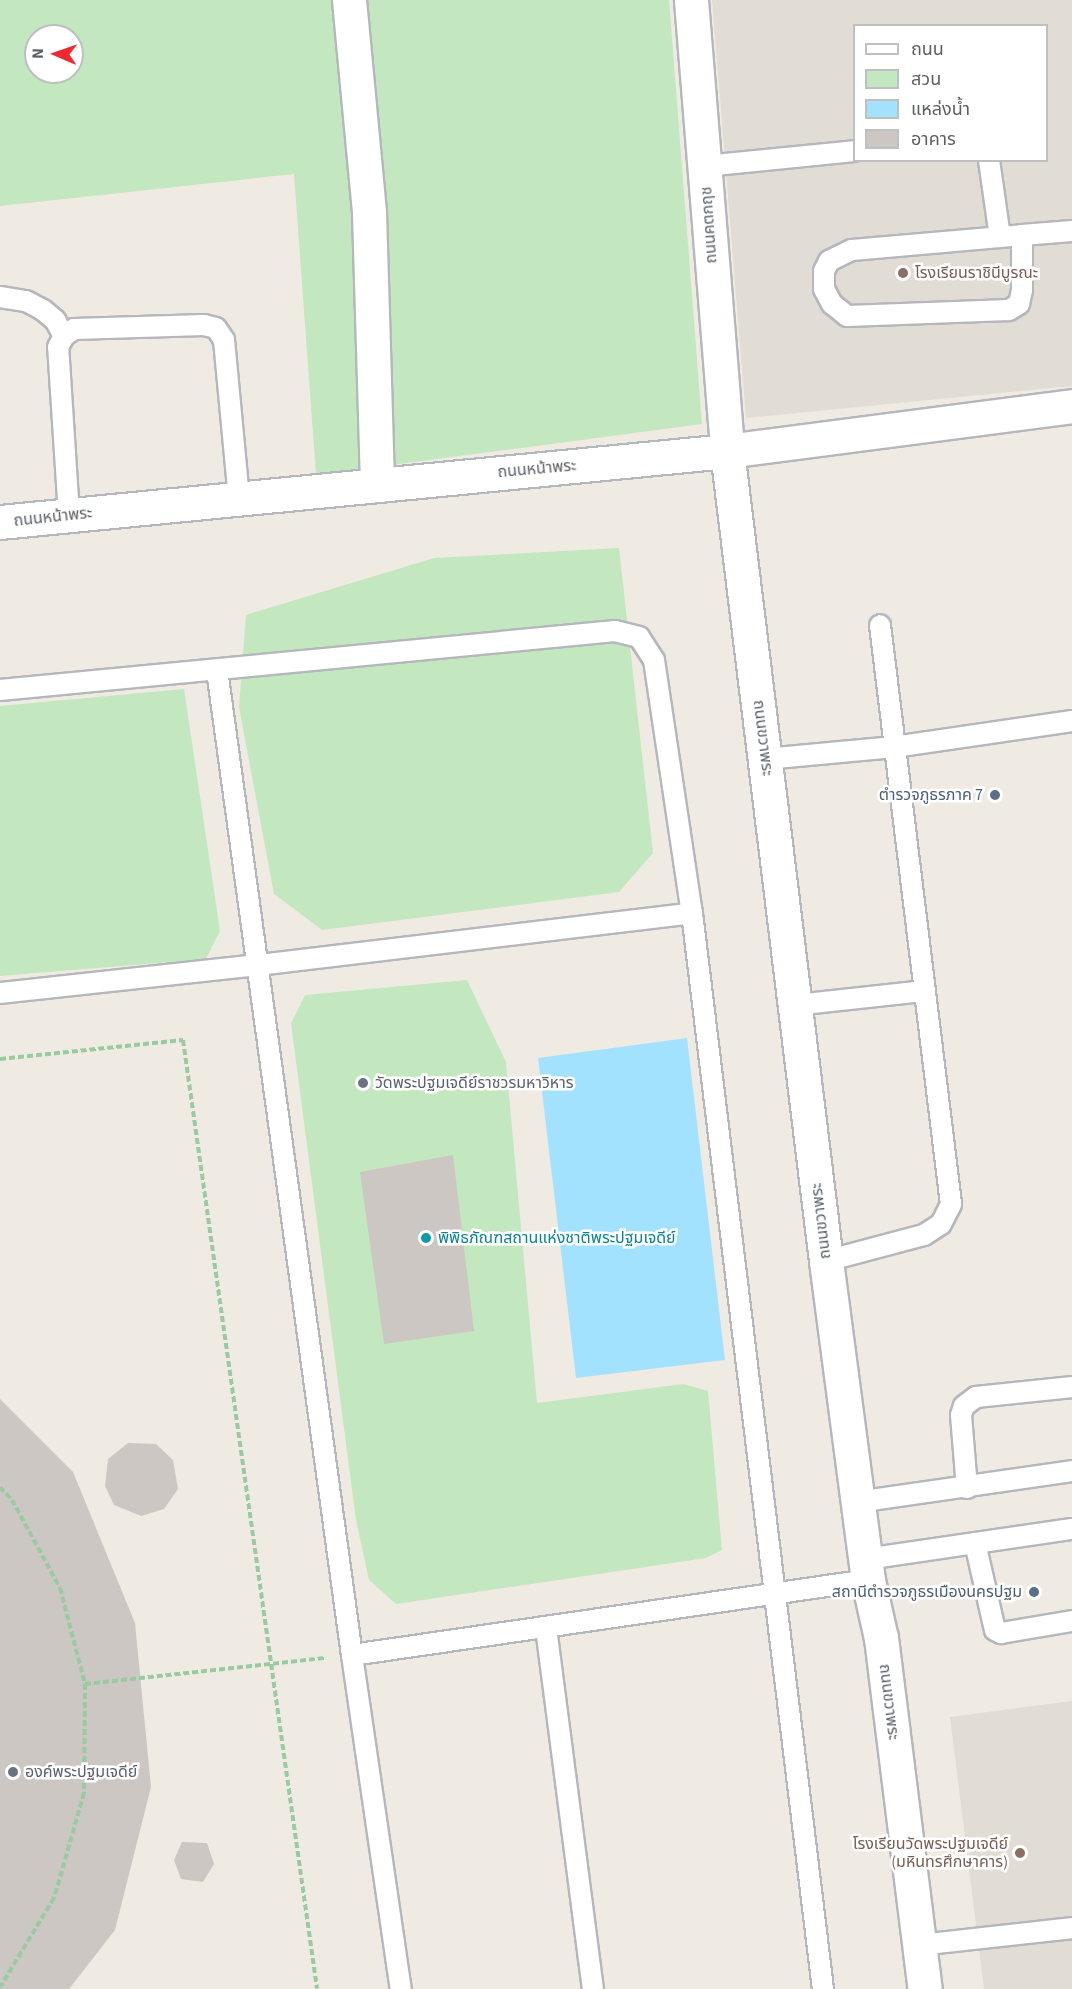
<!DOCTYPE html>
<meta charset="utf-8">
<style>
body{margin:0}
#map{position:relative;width:1072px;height:1989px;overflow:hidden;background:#efebe3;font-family:"Source Sans 3","Noto Sans Thai",sans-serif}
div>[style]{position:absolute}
.education>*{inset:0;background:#e1dcd4}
.green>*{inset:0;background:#c3e7bf}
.water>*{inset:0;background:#a3e2ff}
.building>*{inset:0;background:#ccc7c2}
.path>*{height:4px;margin-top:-2px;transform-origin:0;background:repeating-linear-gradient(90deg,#99caa1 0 6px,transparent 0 9px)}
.roads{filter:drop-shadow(2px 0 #b4b7bb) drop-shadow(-2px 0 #b4b7bb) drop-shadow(0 2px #b4b7bb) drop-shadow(0 -2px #b4b7bb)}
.service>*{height:20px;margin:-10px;padding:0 10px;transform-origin:10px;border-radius:10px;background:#fff}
.minor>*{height:33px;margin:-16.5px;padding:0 16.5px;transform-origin:16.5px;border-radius:16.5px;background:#fff}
.tertiary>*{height:33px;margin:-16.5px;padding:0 16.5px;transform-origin:16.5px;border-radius:16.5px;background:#fff}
.secondary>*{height:33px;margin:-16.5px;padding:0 16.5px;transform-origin:16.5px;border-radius:16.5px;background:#fff}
.dots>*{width:16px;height:16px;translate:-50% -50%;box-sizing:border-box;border:3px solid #fff;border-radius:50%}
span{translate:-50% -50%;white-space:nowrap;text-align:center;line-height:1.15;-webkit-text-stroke:5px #fff;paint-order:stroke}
.street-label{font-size:16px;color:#5b6065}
.education-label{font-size:16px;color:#785e54}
.left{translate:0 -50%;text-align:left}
.right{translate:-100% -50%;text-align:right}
.service-label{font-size:16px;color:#4e5e75}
.worship-label{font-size:16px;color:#5b616d}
.culture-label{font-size:16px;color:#0d838f}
.legend{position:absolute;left:853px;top:24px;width:195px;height:138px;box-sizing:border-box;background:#fff;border:2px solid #bdbfc1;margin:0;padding:8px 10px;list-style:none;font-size:18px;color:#5b6065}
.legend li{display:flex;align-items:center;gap:12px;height:30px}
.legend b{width:30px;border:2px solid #bdbfc1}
.north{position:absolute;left:24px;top:24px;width:60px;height:60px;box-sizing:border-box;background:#fff;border:2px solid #bdbfc1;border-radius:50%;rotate:272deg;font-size:16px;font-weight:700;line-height:24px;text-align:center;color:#5b6065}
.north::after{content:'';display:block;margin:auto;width:21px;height:27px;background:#ef2931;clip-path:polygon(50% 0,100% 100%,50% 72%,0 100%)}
</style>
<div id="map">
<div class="education">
<i style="clip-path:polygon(evenodd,712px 0,1072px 0,1072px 386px,746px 418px,712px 0,854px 26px,1046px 26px,1046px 160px,854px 160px,854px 26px)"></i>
<i style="clip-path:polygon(1072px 1701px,1072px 1989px,984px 1989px,950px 1717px)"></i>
</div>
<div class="green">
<i style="clip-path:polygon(evenodd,0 0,669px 0,702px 424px,316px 475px,294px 174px,0 206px,0 0,36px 36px,72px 36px,72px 72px,36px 72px,36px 36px)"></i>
<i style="clip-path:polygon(619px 548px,653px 853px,619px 892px,322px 930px,274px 894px,239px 707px,246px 615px,434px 558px)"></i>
<i style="clip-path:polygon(184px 689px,220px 931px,206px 959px,0 976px,0 706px)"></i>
<i style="clip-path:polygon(467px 980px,506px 1062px,537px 1403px,683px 1384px,708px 1391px,722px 1550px,706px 1558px,396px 1604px,369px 1580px,356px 1520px,291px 1023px,305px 995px)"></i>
</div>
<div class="water">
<i style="clip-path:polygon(687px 1038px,725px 1360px,576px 1378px,538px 1058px)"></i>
</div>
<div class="building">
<i style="clip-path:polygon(453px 1155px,474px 1331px,384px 1344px,360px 1172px)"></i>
<i style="clip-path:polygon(0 1399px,73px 1472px,135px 1623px,151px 1787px,115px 1930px,69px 1989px,0 1989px)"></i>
<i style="clip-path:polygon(128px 1443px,156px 1444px,173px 1460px,178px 1489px,164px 1509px,141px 1516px,114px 1505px,105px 1486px,108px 1459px)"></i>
<i style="clip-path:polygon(182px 1842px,207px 1843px,214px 1864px,203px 1882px,181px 1879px,174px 1860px)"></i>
</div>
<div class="path">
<i style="left:0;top:1059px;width:184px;rotate:-5.9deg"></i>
<i style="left:183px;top:1040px;width:958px;rotate:81.96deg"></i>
<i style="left:0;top:1487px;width:18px;rotate:47deg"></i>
<i style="left:12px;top:1500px;width:100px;rotate:61.4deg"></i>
<i style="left:60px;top:1588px;width:99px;rotate:75.4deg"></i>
<i style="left:85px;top:1684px;width:109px;rotate:90.5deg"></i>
<i style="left:84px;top:1793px;width:109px;rotate:105.9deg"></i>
<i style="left:54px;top:1898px;width:104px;rotate:121.2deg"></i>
<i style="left:85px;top:1684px;width:242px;rotate:-6.2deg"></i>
</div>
<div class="roads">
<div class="service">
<i style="left:989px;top:160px;width:78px;rotate:81.9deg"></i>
<i style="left:705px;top:166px;width:150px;rotate:-5.7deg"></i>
<i style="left:1022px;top:235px;width:55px;rotate:90deg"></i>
<i style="left:1022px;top:290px;width:14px;rotate:102deg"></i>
<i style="left:1019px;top:304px;width:12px;rotate:149deg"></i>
<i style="left:1009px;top:310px;width:162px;rotate:177.9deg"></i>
<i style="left:847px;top:316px;width:19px;rotate:-141deg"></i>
<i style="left:832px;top:304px;width:17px;rotate:-118deg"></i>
<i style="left:824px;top:289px;width:18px;rotate:-90deg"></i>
<i style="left:824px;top:271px;width:11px;rotate:-63deg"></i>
<i style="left:829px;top:261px;width:25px;rotate:-26deg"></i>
<i style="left:852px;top:250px;width:171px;rotate:-5deg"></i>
<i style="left:1022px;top:235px;width:50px;rotate:-4.6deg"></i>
<i style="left:0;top:297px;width:26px;rotate:9deg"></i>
<i style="left:26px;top:301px;width:19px;rotate:28deg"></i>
<i style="left:43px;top:310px;width:16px;rotate:40deg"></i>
<i style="left:55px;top:320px;width:18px;rotate:61deg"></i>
<i style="left:69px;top:515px;width:168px;rotate:-93.7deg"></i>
<i style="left:58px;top:347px;width:13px;rotate:-61deg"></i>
<i style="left:64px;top:336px;width:12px;rotate:-35deg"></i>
<i style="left:74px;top:329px;width:130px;rotate:-1.8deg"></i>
<i style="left:204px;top:325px;width:12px;rotate:14deg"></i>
<i style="left:216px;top:328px;width:14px;rotate:56deg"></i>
<i style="left:224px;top:340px;width:159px;rotate:84.6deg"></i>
<i style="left:217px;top:670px;width:994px;rotate:82.2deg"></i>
<i style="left:352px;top:1655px;width:338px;rotate:81.7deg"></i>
<i style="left:0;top:690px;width:618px;rotate:-5.48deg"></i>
<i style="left:615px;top:631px;width:25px;rotate:14deg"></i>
<i style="left:639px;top:637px;width:27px;rotate:57deg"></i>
<i style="left:654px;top:660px;width:256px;rotate:81.5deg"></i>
<i style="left:692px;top:913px;width:1084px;rotate:83.06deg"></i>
<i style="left:765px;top:759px;width:130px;rotate:-5.3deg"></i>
<i style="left:894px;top:747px;width:180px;rotate:-8.3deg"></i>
<i style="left:0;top:993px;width:261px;rotate:-6.2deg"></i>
<i style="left:259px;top:965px;width:436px;rotate:-6.8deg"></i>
<i style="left:795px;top:1005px;width:130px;rotate:-6.2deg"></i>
<i style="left:826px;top:1261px;width:101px;rotate:-14.9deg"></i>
<i style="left:924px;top:1235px;width:20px;rotate:-33deg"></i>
<i style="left:941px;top:1224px;width:22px;rotate:-63deg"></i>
<i style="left:951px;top:1204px;width:583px;rotate:-96.99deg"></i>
<i style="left:967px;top:1488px;width:73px;rotate:-94.7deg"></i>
<i style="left:961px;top:1415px;width:9px;rotate:-72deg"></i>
<i style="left:964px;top:1406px;width:15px;rotate:-37deg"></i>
<i style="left:976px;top:1397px;width:97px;rotate:-5.9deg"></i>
<i style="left:857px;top:1502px;width:217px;rotate:-8.2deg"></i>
<i style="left:975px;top:1543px;width:89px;rotate:77.1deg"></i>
<i style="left:995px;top:1630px;width:7px;rotate:27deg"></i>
<i style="left:1001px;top:1633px;width:72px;rotate:-9.6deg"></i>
<i style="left:866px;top:1559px;width:208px;rotate:-8.3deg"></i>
<i style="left:546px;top:1628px;width:364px;rotate:82.6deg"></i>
<i style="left:352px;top:1655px;width:521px;rotate:-8.27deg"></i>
<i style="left:919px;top:1945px;width:154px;rotate:-6.3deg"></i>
</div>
<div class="minor">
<i style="left:349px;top:0;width:214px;rotate:84.6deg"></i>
<i style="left:369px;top:213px;width:271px;rotate:88.3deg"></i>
</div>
<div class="tertiary">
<i style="left:691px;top:0;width:452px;rotate:85.4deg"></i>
<i style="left:727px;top:451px;width:348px;rotate:-7.4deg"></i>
</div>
<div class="secondary">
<i style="left:0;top:522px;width:730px;rotate:-5.58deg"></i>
<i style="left:727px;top:451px;width:816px;rotate:83.03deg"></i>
<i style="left:826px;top:1261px;width:322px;rotate:82.5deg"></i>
<i style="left:868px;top:1580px;width:59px;rotate:77.4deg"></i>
<i style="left:881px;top:1638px;width:354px;rotate:82.9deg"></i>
</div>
</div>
<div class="dots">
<i style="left:903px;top:273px;background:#8d6e63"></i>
<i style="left:995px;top:795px;background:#5c6f8a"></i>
<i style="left:363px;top:1083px;background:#6b7280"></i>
<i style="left:426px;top:1238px;background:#0f9aa8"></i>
<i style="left:1034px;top:1592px;background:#5c6f8a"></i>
<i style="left:13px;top:1772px;background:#6b7280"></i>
<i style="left:1020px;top:1853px;background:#8d6e63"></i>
</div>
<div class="street-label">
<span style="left:709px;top:225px;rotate:-94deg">ถนนคตกฤช</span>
<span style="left:537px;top:469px;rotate:-5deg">ถนนหน้าพระ</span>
<span style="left:53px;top:517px;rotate:-6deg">ถนนหน้าพระ</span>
<span style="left:763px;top:738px;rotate:83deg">ถนนขวาพระ</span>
<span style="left:821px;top:1221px;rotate:-97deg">ถนนขวาพระ</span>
<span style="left:889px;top:1702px;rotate:83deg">ถนนขวาพระ</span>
</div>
<div class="education-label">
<span class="left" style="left:915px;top:273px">โรงเรียนราชินีบูรณะ</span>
<span class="right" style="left:1008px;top:1853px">โรงเรียนวัดพระปฐมเจดีย์<br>(มหินทรศึกษาคาร)</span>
</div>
<div class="service-label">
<span class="right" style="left:983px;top:795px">ตำรวจภูธรภาค 7</span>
<span class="right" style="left:1022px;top:1592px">สถานีตำรวจภูธรเมืองนครปฐม</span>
</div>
<div class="worship-label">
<span class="left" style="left:375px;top:1083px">วัดพระปฐมเจดีย์ราชวรมหาวิหาร</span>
<span class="left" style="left:25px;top:1772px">องค์พระปฐมเจดีย์</span>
</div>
<div class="culture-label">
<span class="left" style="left:438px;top:1238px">พิพิธภัณฑสถานแห่งชาติพระปฐมเจดีย์</span>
</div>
<ul class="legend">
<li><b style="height:8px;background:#fff"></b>ถนน</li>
<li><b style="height:16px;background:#c3e7bf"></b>สวน</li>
<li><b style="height:16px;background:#a3e2ff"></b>แหล่งน้ำ</li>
<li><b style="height:16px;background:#ccc7c2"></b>อาคาร</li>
</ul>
<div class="north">N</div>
</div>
